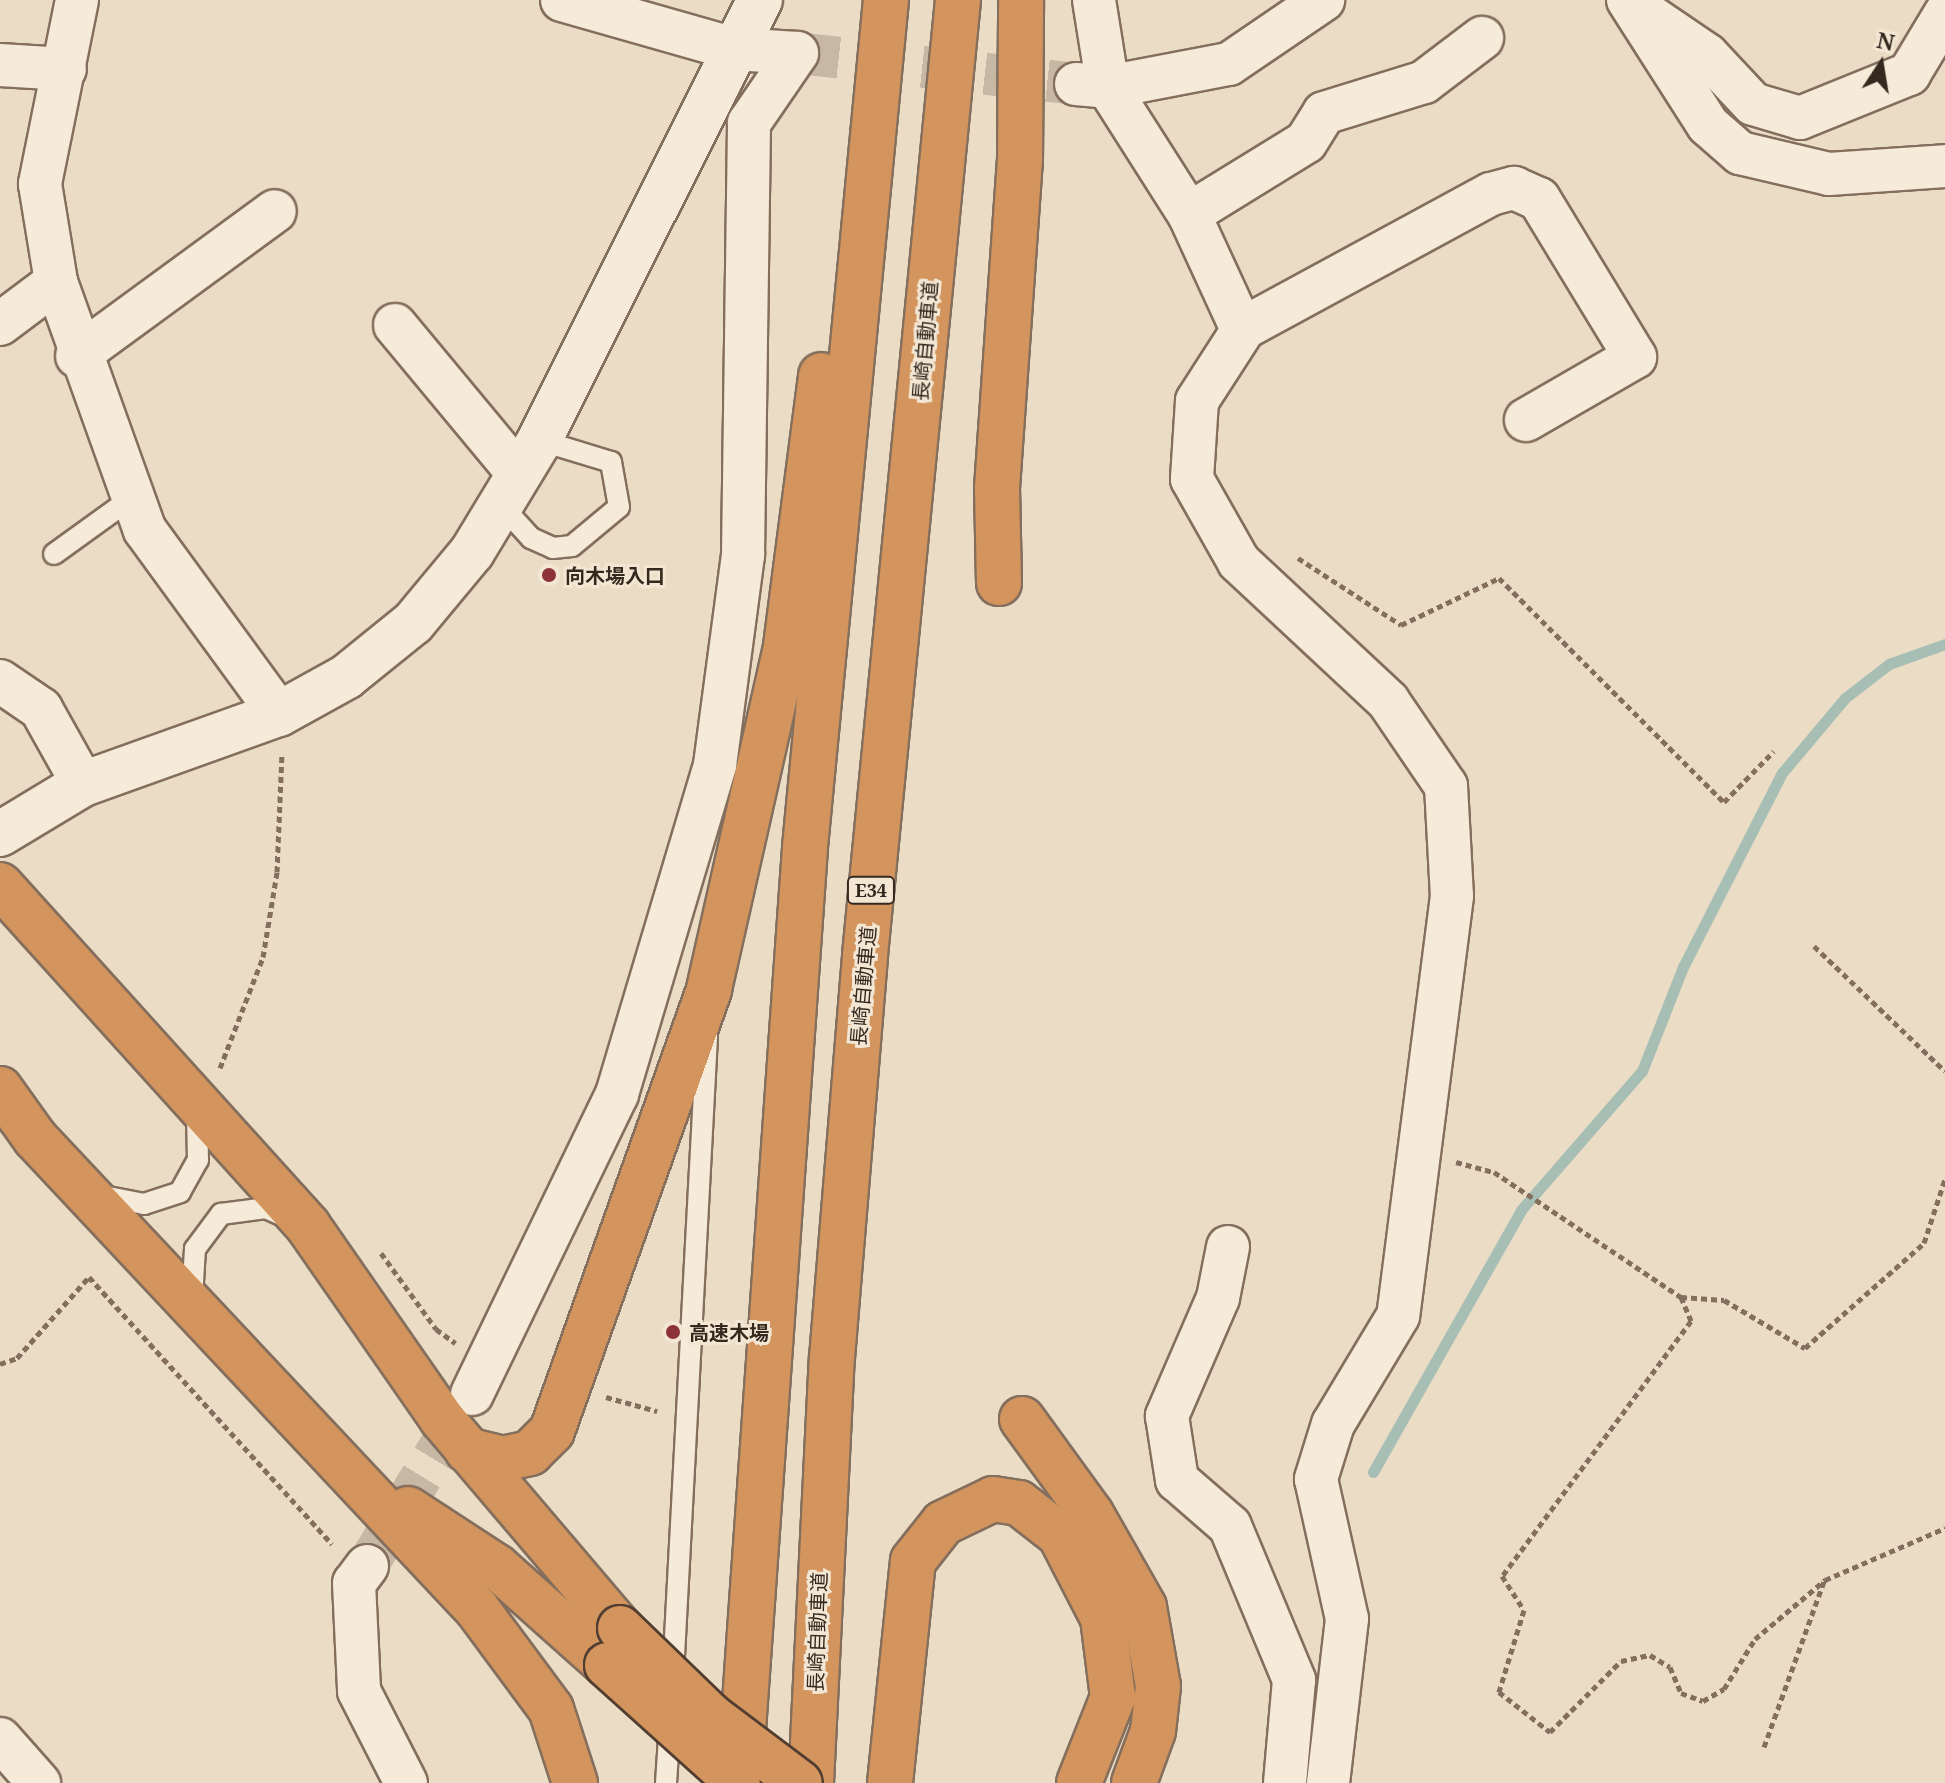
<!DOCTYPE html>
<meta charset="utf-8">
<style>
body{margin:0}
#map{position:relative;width:1945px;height:1783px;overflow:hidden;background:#eadcc5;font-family:"Noto Serif","Noto Sans JP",serif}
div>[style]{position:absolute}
.stream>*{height:11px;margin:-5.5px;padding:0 5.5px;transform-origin:5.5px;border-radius:5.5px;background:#a7beb5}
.street-tunnel>*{height:42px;margin-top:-21px;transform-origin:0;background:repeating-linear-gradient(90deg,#c6b8a4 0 42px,transparent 0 63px)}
.path>*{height:5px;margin-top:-2.5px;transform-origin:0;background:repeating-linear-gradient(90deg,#846e5d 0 6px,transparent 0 10px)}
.roads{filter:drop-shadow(2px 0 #846e5d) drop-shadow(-2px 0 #846e5d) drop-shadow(0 2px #846e5d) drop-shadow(0 -2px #846e5d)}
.lane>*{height:20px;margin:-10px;padding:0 10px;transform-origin:10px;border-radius:10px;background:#f6ead8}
.street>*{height:42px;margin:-21px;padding:0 21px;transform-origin:21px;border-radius:21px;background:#f6ead8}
.secondary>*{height:44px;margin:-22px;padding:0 22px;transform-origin:22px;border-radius:22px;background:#f6ead8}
.highway>*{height:44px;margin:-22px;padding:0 22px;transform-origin:22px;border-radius:22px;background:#d3955d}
.bridges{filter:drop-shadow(2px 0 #523d31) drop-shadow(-2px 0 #523d31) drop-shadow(0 2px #523d31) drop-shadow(0 -2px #523d31)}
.highway-bridge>*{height:44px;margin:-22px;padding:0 22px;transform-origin:22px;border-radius:22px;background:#d3955d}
.dots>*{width:22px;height:22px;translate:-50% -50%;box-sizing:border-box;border:4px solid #f3e7d4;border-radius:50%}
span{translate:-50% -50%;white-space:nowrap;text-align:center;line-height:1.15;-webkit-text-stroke:6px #f3e7d4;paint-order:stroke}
.shield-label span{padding:2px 6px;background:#f3e7d4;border:2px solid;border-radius:6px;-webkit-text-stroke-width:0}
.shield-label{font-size:18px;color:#35281f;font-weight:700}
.street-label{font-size:20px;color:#35281f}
.poi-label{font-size:20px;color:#35281f;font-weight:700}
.left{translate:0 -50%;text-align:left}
.north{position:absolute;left:1841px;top:24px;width:80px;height:80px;-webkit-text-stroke:6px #f3e7d4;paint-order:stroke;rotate:12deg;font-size:22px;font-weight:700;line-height:32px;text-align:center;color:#35281f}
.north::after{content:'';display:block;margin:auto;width:28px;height:36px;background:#35281f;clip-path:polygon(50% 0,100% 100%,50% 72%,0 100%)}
</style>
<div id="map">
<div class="stream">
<i style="left:1373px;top:1472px;width:301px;rotate:-60.5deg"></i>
<i style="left:1521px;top:1210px;width:184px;rotate:-49deg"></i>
<i style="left:1642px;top:1071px;width:112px;rotate:-68.5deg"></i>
<i style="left:1683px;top:967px;width:218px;rotate:-63deg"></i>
<i style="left:1782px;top:773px;width:98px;rotate:-50deg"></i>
<i style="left:1845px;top:698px;width:56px;rotate:-37.7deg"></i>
<i style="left:1889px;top:664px;width:59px;rotate:-19.7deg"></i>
</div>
<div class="street-tunnel">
<i style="left:797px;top:53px;width:281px;rotate:6.3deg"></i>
<i style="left:367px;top:1566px;width:196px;rotate:-58.6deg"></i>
</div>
<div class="path">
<i style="left:1298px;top:558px;width:123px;rotate:33deg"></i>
<i style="left:1401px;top:625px;width:109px;rotate:-25.6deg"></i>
<i style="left:1499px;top:578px;width:317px;rotate:44.9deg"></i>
<i style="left:1724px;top:802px;width:71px;rotate:-45.6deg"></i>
<i style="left:1814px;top:946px;width:181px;rotate:43.7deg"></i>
<i style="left:220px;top:1068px;width:119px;rotate:-68.8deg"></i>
<i style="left:263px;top:957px;width:86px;rotate:-80.6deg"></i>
<i style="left:277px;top:872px;width:117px;rotate:-87.6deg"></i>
<i style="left:1456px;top:1162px;width:39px;rotate:15deg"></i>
<i style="left:1494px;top:1172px;width:225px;rotate:33.8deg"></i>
<i style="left:1681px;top:1297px;width:43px;rotate:4deg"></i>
<i style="left:1724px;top:1300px;width:94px;rotate:30.7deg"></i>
<i style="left:1805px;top:1348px;width:159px;rotate:-41.4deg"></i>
<i style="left:1924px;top:1243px;width:67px;rotate:-71.8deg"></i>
<i style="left:381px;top:1253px;width:94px;rotate:54.1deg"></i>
<i style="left:436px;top:1329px;width:24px;rotate:36deg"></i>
<i style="left:1681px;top:1297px;width:26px;rotate:67deg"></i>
<i style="left:1691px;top:1321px;width:317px;rotate:126.5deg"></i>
<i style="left:1502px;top:1576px;width:40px;rotate:57.1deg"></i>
<i style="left:1524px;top:1610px;width:86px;rotate:107deg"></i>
<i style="left:1499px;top:1692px;width:65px;rotate:38.1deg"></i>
<i style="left:1550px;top:1732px;width:100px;rotate:-45deg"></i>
<i style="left:1621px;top:1661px;width:30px;rotate:-12deg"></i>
<i style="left:1650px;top:1655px;width:23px;rotate:31deg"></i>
<i style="left:1670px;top:1667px;width:28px;rotate:67deg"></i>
<i style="left:1681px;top:1693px;width:23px;rotate:20deg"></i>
<i style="left:1703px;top:1701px;width:24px;rotate:-30deg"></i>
<i style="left:1724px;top:1689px;width:59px;rotate:-58.2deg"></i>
<i style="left:1755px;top:1639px;width:92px;rotate:-40.1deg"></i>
<i style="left:1825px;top:1580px;width:131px;rotate:-23.4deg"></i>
<i style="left:0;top:1364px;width:18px;rotate:-19deg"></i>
<i style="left:17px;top:1358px;width:108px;rotate:-48.4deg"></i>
<i style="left:89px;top:1277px;width:361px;rotate:47.7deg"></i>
<i style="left:606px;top:1397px;width:53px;rotate:15.4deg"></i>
<i style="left:1764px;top:1747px;width:177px;rotate:-70.1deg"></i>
</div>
<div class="roads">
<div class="lane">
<i style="left:501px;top:505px;width:45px;rotate:47.7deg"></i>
<i style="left:531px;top:538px;width:24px;rotate:24deg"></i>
<i style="left:553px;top:548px;width:19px;rotate:-6deg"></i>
<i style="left:572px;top:546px;width:61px;rotate:-39.7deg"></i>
<i style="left:619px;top:507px;width:46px;rotate:-100.1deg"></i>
<i style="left:611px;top:462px;width:75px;rotate:-163deg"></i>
<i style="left:54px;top:554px;width:97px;rotate:-35.8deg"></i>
<i style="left:103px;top:1196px;width:42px;rotate:11deg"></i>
<i style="left:144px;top:1204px;width:38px;rotate:-18deg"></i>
<i style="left:180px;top:1192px;width:37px;rotate:-61deg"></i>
<i style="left:198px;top:1160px;width:49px;rotate:-91.2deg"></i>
<i style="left:192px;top:1299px;width:50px;rotate:-86.6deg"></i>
<i style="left:195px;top:1249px;width:44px;rotate:-53.4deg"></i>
<i style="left:221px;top:1214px;width:45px;rotate:-7.6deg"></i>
<i style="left:266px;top:1208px;width:24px;rotate:24deg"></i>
<i style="left:673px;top:1675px;width:640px;rotate:-86.95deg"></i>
<i style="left:666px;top:1783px;width:60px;rotate:-86.2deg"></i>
</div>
<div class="street">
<i style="left:77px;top:0;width:188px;rotate:101.4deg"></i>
<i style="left:40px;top:184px;width:99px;rotate:80.7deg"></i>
<i style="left:56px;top:282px;width:263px;rotate:70.3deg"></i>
<i style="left:145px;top:530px;width:228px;rotate:53.9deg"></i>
<i style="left:562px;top:0;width:179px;rotate:15.9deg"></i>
<i style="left:734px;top:49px;width:63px;rotate:3.6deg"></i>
<i style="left:1094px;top:0;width:88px;rotate:80.9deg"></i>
<i style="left:1108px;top:87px;width:151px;rotate:57.5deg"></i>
<i style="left:1189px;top:214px;width:127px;rotate:65.3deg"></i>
<i style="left:1242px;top:329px;width:283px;rotate:-28.5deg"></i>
<i style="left:1491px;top:194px;width:24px;rotate:-15deg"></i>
<i style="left:1514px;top:188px;width:27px;rotate:24deg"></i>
<i style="left:1539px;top:199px;width:185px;rotate:58.7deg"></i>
<i style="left:1635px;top:357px;width:126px;rotate:150deg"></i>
<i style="left:1628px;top:0;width:148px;rotate:57.4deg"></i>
<i style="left:1708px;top:125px;width:43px;rotate:41.2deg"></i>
<i style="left:1740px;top:153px;width:91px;rotate:13.3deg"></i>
<i style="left:1829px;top:174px;width:116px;rotate:-3.9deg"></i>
<i style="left:1647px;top:14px;width:73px;rotate:34.3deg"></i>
<i style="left:1707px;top:55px;width:67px;rotate:46.8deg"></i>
<i style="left:1753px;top:104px;width:49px;rotate:16.6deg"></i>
<i style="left:1800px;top:118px;width:118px;rotate:-22deg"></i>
<i style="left:1909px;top:74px;width:70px;rotate:-59deg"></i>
<i style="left:0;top:65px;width:65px;rotate:3.5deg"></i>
<i style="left:1076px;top:84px;width:32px;rotate:5deg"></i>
<i style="left:1108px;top:87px;width:123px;rotate:-10.8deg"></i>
<i style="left:1229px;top:64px;width:114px;rotate:-34.2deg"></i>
<i style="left:1189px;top:214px;width:137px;rotate:-31.6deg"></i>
<i style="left:1306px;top:142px;width:34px;rotate:-58deg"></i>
<i style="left:1324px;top:113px;width:105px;rotate:-17.2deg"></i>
<i style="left:1424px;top:82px;width:73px;rotate:-37.2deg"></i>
<i style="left:0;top:324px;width:70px;rotate:-36.9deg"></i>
<i style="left:395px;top:325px;width:191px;rotate:50.3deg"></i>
<i style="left:1244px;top:328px;width:87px;rotate:122.8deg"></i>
<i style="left:1197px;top:401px;width:78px;rotate:93.7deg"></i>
<i style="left:1192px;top:479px;width:95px;rotate:60.5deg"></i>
<i style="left:1239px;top:562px;width:204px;rotate:43deg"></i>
<i style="left:1388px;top:701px;width:103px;rotate:55.7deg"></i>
<i style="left:1446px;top:786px;width:110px;rotate:86.9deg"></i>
<i style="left:1452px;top:896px;width:423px;rotate:97.3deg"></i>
<i style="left:1398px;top:1316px;width:126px;rotate:121deg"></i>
<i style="left:1333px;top:1424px;width:58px;rotate:107.2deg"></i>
<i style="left:1316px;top:1479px;width:143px;rotate:77.5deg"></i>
<i style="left:1347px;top:1619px;width:165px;rotate:96.6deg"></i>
<i style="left:77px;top:356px;width:245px;rotate:-36.2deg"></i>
<i style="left:0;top:681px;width:50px;rotate:34.3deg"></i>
<i style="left:41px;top:709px;width:86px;rotate:60.8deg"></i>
<i style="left:1228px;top:1247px;width:52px;rotate:101.1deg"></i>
<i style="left:1218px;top:1298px;width:129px;rotate:113.4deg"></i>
<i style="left:1167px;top:1416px;width:65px;rotate:81.1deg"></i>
<i style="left:1177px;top:1480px;width:70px;rotate:41deg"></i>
<i style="left:1230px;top:1526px;width:167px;rotate:67.4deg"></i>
<i style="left:1294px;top:1680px;width:103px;rotate:95deg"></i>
<i style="left:472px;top:1394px;width:333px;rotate:-64.2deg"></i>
<i style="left:617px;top:1094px;width:343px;rotate:-73.4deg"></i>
<i style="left:715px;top:765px;width:212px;rotate:-82.4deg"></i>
<i style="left:743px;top:555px;width:432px;rotate:-89.2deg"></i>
<i style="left:749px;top:123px;width:85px;rotate:-55.6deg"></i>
<i style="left:367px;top:1566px;width:21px;rotate:127deg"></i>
<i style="left:354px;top:1583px;width:108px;rotate:87.3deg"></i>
<i style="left:359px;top:1691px;width:103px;rotate:62.9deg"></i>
<i style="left:0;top:1739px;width:59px;rotate:48.4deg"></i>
</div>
<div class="secondary">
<i style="left:0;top:834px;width:97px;rotate:-31.1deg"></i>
<i style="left:83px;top:784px;width:208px;rotate:-19.7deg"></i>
<i style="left:279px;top:714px;width:77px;rotate:-28.9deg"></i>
<i style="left:346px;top:677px;width:86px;rotate:-38.9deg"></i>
<i style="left:413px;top:623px;width:92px;rotate:-50.3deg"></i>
<i style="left:472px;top:552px;width:127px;rotate:-58.8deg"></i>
<i style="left:538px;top:443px;width:496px;rotate:-63.4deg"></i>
</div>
<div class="highway">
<i style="left:999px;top:583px;width:95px;rotate:-91.2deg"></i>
<i style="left:997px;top:488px;width:328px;rotate:-86deg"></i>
<i style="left:1020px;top:161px;width:161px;rotate:-89.6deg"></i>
<i style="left:0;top:885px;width:460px;rotate:47.9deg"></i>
<i style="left:308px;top:1226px;width:235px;rotate:55.2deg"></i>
<i style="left:442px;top:1419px;width:275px;rotate:49.6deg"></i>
<i style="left:0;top:1089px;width:60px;rotate:54.5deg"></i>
<i style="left:35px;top:1138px;width:646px;rotate:46.82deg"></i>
<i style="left:477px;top:1609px;width:124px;rotate:53.5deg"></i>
<i style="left:551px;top:1709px;width:78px;rotate:72deg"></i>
<i style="left:1022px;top:1419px;width:117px;rotate:54deg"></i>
<i style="left:1091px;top:1514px;width:107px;rotate:60.3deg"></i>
<i style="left:1144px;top:1607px;width:80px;rotate:80deg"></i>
<i style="left:1158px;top:1686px;width:45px;rotate:96.3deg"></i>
<i style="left:1153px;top:1731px;width:55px;rotate:110.1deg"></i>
<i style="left:467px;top:1450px;width:36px;rotate:14deg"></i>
<i style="left:502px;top:1459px;width:29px;rotate:-12deg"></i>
<i style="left:530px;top:1453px;width:31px;rotate:-45deg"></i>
<i style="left:552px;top:1431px;width:469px;rotate:-70.4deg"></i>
<i style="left:709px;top:989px;width:352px;rotate:-77.3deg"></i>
<i style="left:786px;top:646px;width:273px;rotate:-82.6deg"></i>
<i style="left:408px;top:1509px;width:106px;rotate:33.1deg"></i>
<i style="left:497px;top:1567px;width:147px;rotate:41.7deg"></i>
<i style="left:740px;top:1773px;width:928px;rotate:-85.98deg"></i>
<i style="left:805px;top:847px;width:851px;rotate:-84.54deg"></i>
<i style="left:811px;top:1783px;width:426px;rotate:-87.2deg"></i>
<i style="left:832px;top:1358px;width:404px;rotate:-85.3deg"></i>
<i style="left:865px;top:955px;width:960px;rotate:-84.44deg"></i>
<i style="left:890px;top:1783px;width:223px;rotate:-84.1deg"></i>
<i style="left:913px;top:1561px;width:48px;rotate:-51.7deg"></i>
<i style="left:943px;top:1523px;width:55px;rotate:-25.6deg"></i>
<i style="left:993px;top:1499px;width:26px;rotate:9deg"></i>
<i style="left:1019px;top:1503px;width:52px;rotate:38deg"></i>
<i style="left:1060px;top:1535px;width:93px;rotate:62.6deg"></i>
<i style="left:1103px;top:1618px;width:80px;rotate:82.8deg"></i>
<i style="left:1113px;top:1697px;width:92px;rotate:111.6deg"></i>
</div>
</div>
<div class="bridges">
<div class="highway-bridge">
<i style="left:620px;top:1628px;width:127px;rotate:44deg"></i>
<i style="left:711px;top:1716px;width:111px;rotate:37deg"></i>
<i style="left:607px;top:1665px;width:176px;rotate:42deg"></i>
</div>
</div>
<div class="dots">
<i style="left:549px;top:575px;background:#8e323a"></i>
<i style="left:673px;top:1332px;background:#8e323a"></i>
</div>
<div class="shield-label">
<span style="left:871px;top:890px">E34</span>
</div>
<div class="street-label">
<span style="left:925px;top:341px;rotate:-85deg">長崎自動車道</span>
<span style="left:863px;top:986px;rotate:-85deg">長崎自動車道</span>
<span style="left:817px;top:1632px;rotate:-88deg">長崎自動車道</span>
</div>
<div class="poi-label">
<span class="left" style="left:565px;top:575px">向木場入口</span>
<span class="left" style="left:689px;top:1332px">高速木場</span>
</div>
<div class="north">N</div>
</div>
